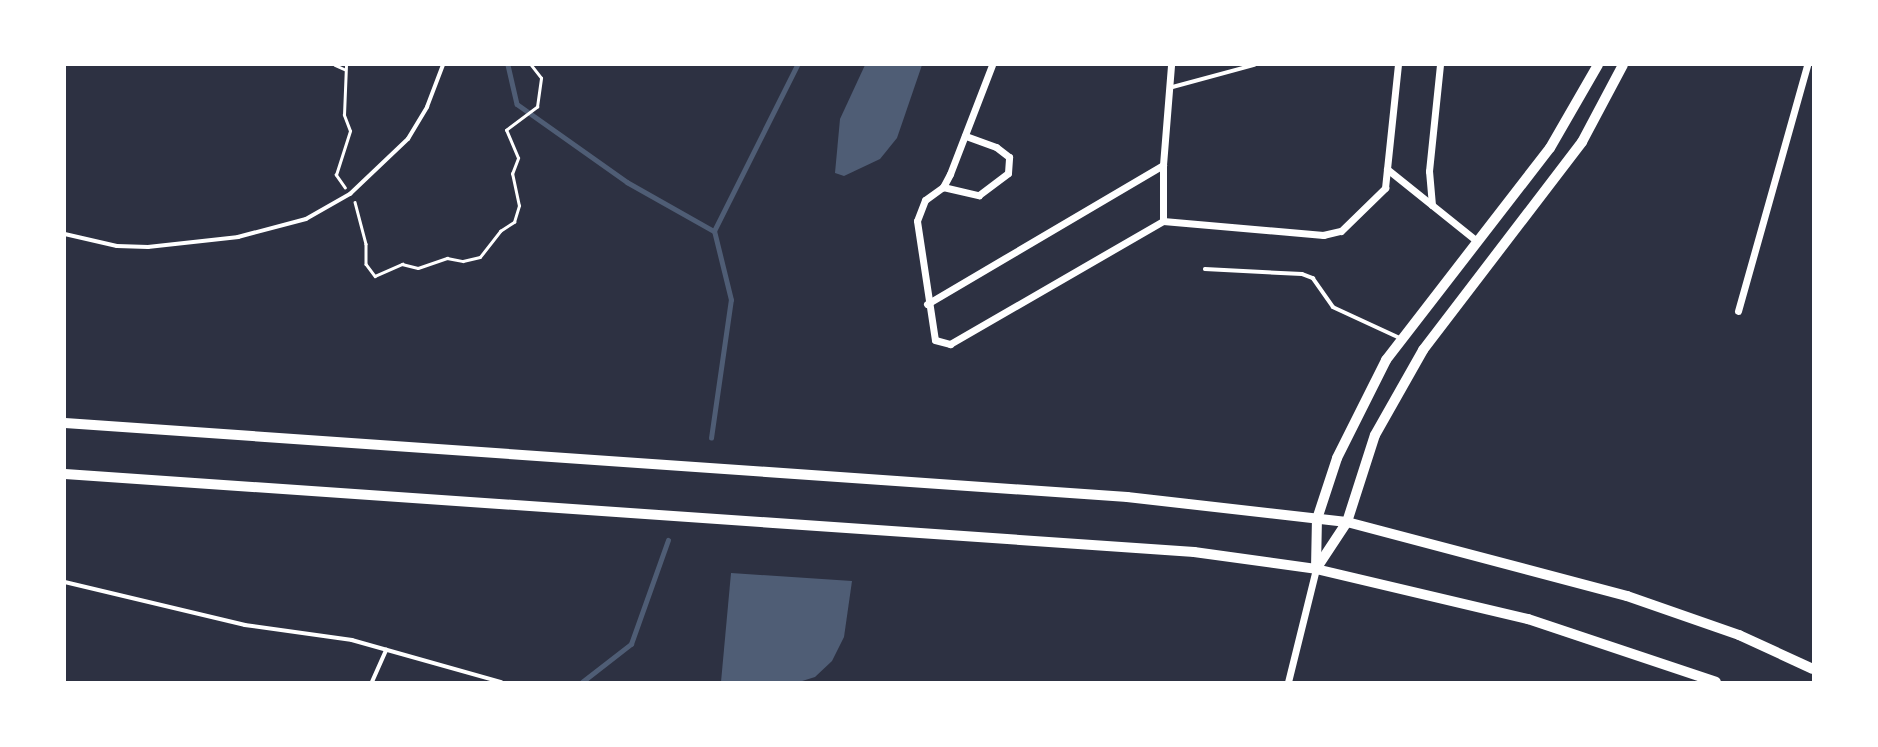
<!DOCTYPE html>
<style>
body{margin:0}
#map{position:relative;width:1878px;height:747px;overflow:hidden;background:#2d3142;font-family:Georgia,serif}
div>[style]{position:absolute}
.water>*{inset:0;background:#4f5d75}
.stream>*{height:4.5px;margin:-2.25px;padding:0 2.25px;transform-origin:2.25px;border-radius:2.25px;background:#4f5d75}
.path>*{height:2.5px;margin:-1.25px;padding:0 1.25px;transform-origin:1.25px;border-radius:1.25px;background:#fff}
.service>*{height:3.5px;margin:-1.75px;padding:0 1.75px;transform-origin:1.75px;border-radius:1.75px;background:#fff}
.minor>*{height:7px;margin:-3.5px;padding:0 3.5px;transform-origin:3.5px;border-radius:3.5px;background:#fff}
.tertiary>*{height:10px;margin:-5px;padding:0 5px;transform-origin:5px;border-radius:5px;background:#fff}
.secondary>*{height:10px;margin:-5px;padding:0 5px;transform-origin:5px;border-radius:5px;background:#fff}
span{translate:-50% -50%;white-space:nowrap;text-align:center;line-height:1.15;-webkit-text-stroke:5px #fff;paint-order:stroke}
.frame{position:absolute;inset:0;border:66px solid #fff;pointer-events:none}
</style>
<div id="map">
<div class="water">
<i style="clip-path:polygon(865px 65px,922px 65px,897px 138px,880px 159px,844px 176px,835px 173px,840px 119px)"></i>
<i style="clip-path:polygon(731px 573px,852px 581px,844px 637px,832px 661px,815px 677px,799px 682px,721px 682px)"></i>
</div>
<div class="stream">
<i style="left:508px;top:65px;width:40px;rotate:77deg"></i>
<i style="left:517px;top:104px;width:135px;rotate:35.3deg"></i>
<i style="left:627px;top:182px;width:100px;rotate:29.4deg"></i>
<i style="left:711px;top:438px;width:139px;rotate:-81.8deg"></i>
<i style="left:731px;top:300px;width:71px;rotate:-103.8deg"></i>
<i style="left:714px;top:231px;width:186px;rotate:-63.4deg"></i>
<i style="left:582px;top:682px;width:62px;rotate:-37.8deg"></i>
<i style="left:631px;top:644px;width:110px;rotate:-70.4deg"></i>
</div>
<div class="path">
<i style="left:335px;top:65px;width:10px;rotate:24deg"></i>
<i style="left:345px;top:188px;width:16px;rotate:-125deg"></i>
<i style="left:336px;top:175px;width:46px;rotate:-72.3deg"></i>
<i style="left:350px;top:131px;width:17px;rotate:-111deg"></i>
<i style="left:344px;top:115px;width:50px;rotate:-87.7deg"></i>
<i style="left:355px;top:202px;width:43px;rotate:75.3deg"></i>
<i style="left:366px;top:244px;width:20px;rotate:90deg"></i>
<i style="left:366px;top:264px;width:15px;rotate:53deg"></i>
<i style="left:375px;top:276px;width:30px;rotate:-24deg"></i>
<i style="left:402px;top:264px;width:16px;rotate:14deg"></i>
<i style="left:418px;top:268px;width:31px;rotate:-19deg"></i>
<i style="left:447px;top:258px;width:16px;rotate:11deg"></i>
<i style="left:463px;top:261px;width:17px;rotate:-13deg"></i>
<i style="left:480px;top:257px;width:33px;rotate:-52deg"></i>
<i style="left:500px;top:231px;width:17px;rotate:-33deg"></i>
<i style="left:514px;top:222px;width:17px;rotate:-73deg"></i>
<i style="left:519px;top:206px;width:33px;rotate:-102deg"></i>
<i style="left:512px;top:174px;width:17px;rotate:-69deg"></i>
<i style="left:518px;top:158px;width:30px;rotate:-113deg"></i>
<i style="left:506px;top:130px;width:39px;rotate:-37deg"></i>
<i style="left:537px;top:107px;width:29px;rotate:-82deg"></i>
<i style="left:541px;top:78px;width:16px;rotate:-128deg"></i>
</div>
<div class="service">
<i style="left:1169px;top:88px;width:88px;rotate:-15.1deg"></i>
<i style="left:65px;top:234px;width:53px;rotate:13deg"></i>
<i style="left:117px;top:246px;width:31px;rotate:2deg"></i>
<i style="left:148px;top:247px;width:91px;rotate:-6.3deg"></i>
<i style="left:238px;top:237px;width:70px;rotate:-14.8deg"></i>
<i style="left:306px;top:219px;width:51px;rotate:-29.6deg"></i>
<i style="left:350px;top:194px;width:80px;rotate:-43.5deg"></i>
<i style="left:408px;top:139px;width:37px;rotate:-59deg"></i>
<i style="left:427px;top:107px;width:45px;rotate:-69.1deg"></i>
<i style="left:1205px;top:269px;width:97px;rotate:3deg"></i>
<i style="left:1302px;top:274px;width:12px;rotate:20deg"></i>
<i style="left:1313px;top:278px;width:35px;rotate:55deg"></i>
<i style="left:1333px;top:307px;width:74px;rotate:24.8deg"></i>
<i style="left:65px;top:582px;width:185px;rotate:13.4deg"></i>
<i style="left:245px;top:625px;width:108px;rotate:8deg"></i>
<i style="left:352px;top:640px;width:155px;rotate:15.7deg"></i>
<i style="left:372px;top:682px;width:35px;rotate:-66deg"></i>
</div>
<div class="minor">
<i style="left:992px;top:65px;width:117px;rotate:111.1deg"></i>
<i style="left:950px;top:174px;width:15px;rotate:118deg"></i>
<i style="left:943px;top:187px;width:22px;rotate:144deg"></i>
<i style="left:925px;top:200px;width:22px;rotate:111deg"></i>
<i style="left:917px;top:221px;width:120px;rotate:81.4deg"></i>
<i style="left:935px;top:340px;width:16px;rotate:15deg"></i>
<i style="left:950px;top:344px;width:246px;rotate:-30deg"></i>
<i style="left:1163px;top:221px;width:161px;rotate:5deg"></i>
<i style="left:1323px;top:235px;width:18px;rotate:-13deg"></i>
<i style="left:1341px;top:231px;width:62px;rotate:-44.3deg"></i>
<i style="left:1385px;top:188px;width:124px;rotate:-84deg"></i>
<i style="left:1387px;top:169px;width:115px;rotate:38.7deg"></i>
<i style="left:943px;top:187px;width:37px;rotate:13deg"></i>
<i style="left:979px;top:195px;width:36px;rotate:-37deg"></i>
<i style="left:1008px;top:173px;width:16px;rotate:-86deg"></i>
<i style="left:1009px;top:157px;width:16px;rotate:-142deg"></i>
<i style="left:996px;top:147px;width:33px;rotate:-160deg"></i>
<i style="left:1432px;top:205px;width:34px;rotate:-95deg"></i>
<i style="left:1429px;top:171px;width:107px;rotate:-84.1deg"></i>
<i style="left:1163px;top:221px;width:56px;rotate:-90deg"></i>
<i style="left:927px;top:304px;width:274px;rotate:-30.5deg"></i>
<i style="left:1163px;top:165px;width:100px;rotate:-85.4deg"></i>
<i style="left:1738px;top:311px;width:255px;rotate:-74.3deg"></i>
<i style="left:1288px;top:682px;width:116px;rotate:-76.1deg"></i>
</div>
<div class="tertiary">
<i style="left:1316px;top:569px;width:56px;rotate:-56.6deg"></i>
<i style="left:1347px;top:522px;width:91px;rotate:-72.2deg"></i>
<i style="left:1375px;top:435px;width:98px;rotate:-60.5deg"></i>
<i style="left:1423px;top:350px;width:262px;rotate:-52.6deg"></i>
<i style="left:1582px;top:142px;width:87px;rotate:-62deg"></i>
<i style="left:1316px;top:569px;width:50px;rotate:-88.9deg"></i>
<i style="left:1317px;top:519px;width:64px;rotate:-71.8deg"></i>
<i style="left:1337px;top:458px;width:110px;rotate:-63.4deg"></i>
<i style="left:1386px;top:360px;width:268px;rotate:-52.3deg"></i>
<i style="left:1550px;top:148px;width:96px;rotate:-60deg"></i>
</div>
<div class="secondary">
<i style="left:65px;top:423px;width:1065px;rotate:3.99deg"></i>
<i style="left:1127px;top:497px;width:221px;rotate:6.5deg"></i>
<i style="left:1347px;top:522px;width:290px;rotate:14.8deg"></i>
<i style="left:1627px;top:596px;width:119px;rotate:19.2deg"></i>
<i style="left:1739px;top:635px;width:81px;rotate:24.7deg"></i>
<i style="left:65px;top:474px;width:1132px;rotate:3.95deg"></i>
<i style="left:1194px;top:552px;width:123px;rotate:7.9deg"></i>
<i style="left:1316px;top:569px;width:218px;rotate:13.3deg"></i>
<i style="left:1528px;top:619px;width:198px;rotate:18.5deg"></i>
</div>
<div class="frame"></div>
</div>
